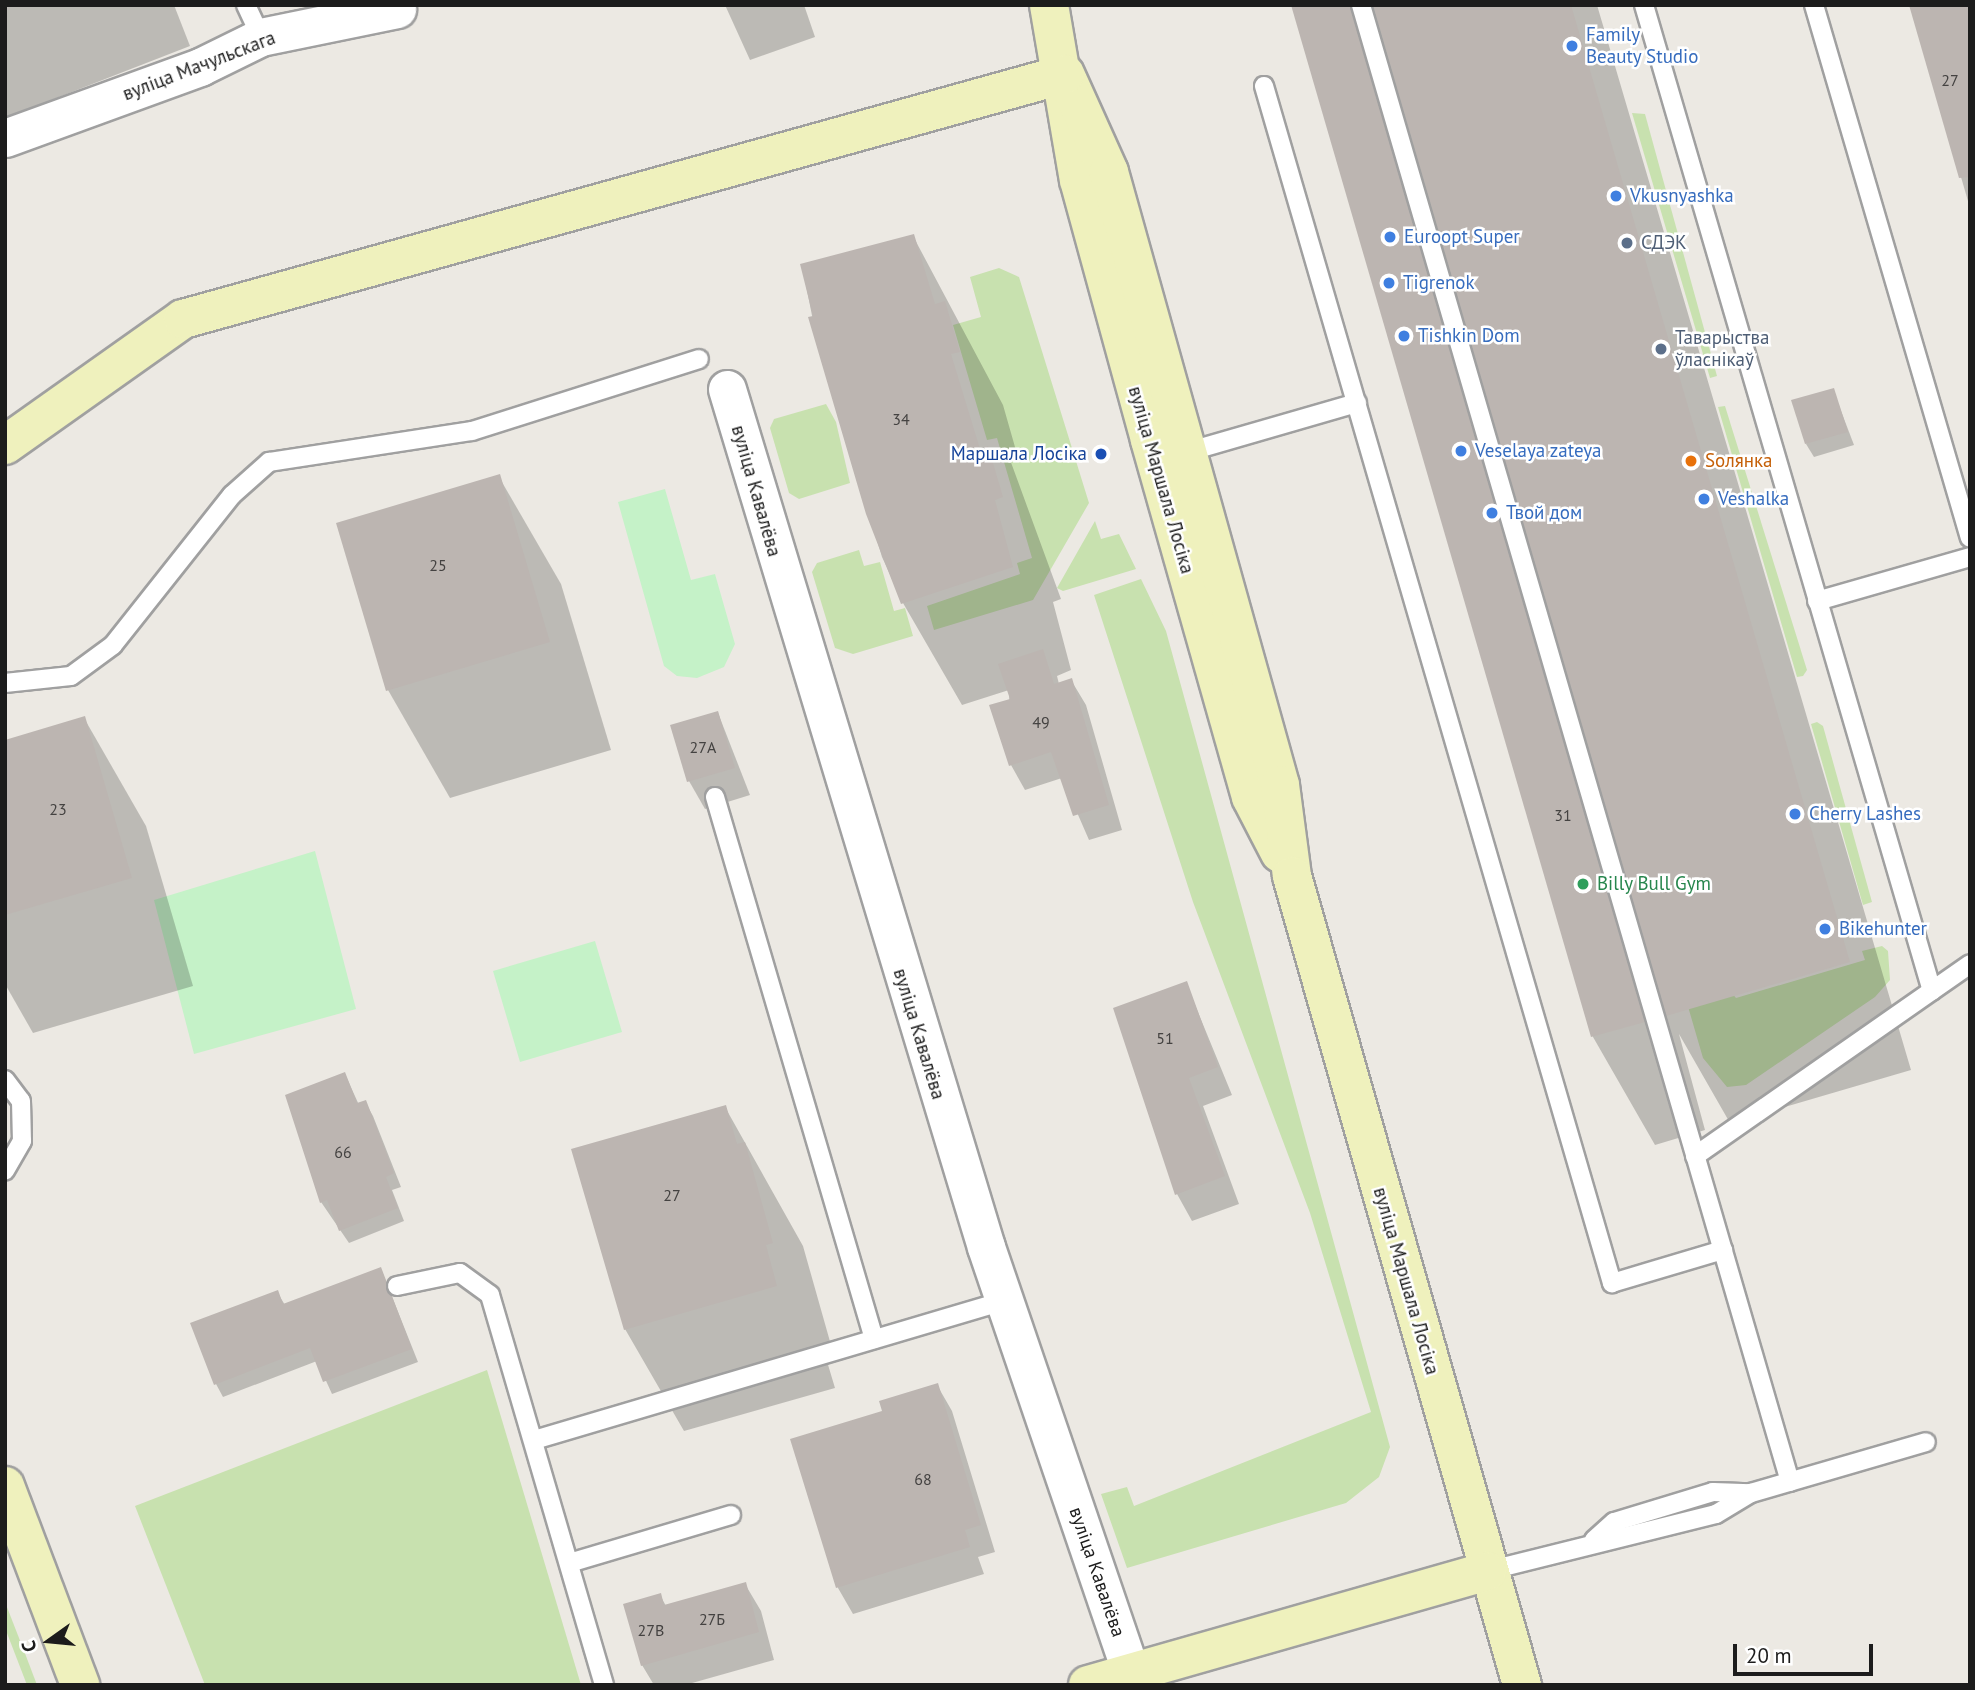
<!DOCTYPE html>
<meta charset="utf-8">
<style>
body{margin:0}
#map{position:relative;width:1975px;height:1690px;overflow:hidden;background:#ece9e3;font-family:"PT Sans",sans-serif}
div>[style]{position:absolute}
.grass>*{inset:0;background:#c8e1af}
.park>*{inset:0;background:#c5f2c8}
.shadow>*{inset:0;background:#0003}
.building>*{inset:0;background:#bcb5b1}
.roads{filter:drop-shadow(2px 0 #a0a0a0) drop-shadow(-2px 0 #a0a0a0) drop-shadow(0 2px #a0a0a0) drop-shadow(0 -2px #a0a0a0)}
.lane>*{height:18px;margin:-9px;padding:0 9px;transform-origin:9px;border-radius:9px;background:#fff}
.street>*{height:37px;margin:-18.5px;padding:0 18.5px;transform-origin:18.5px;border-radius:18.5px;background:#fff}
.secondary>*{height:38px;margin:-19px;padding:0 19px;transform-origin:19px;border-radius:19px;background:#eff1bd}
.dots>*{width:19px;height:19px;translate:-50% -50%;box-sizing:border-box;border:4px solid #fff;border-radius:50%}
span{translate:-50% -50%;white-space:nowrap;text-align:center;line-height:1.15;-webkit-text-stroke:5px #fff;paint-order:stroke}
.number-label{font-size:16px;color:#444241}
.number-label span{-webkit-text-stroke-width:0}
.shop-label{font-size:19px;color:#366cbe}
.left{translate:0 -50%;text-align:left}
.street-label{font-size:19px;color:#1c1c1c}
.service-label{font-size:19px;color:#4e5e75}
.transit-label{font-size:19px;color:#164399}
.right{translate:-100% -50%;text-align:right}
.food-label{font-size:19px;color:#c56008}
.leisure-label{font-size:19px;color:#27864d}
.frame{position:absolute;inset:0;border:7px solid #1c1c1c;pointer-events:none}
.north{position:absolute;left:14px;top:1606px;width:70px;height:70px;-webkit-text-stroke:5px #fff;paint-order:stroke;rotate:255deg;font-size:19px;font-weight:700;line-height:28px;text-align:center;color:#1c1c1c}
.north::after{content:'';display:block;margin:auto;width:24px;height:32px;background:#1c1c1c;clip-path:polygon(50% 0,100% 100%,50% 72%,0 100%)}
.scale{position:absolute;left:1733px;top:1644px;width:140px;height:32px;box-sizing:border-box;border:4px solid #1c1c1c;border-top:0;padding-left:9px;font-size:21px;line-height:24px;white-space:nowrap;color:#1c1c1c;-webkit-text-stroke:5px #fff;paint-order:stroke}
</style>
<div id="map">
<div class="grass">
<i style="clip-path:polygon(1632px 113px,1645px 114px,1717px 376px,1710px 378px)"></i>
<i style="clip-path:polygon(999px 268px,1019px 277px,1089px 503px,1033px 600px,934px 630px,927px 606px,1020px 574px,1017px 563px,1032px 558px,997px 438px,987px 440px,953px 325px,981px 317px,970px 277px)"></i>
<i style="clip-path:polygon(826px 404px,836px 422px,850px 483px,799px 499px,789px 493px,770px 428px,774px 419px)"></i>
<i style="clip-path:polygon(1725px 406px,1807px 670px,1803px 676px,1797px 677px,1718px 407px)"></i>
<i style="clip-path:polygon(1095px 521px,1101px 539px,1119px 534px,1136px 569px,1063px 591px,1057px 588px)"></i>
<i style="clip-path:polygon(859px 550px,864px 566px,880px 562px,894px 611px,905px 608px,913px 636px,853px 654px,835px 648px,812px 572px,817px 563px)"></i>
<i style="clip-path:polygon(1141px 579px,1166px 631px,1390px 1447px,1379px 1477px,1346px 1503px,1127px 1568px,1101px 1494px,1127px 1487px,1134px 1506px,1371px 1412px,1310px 1213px,1193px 902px,1094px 595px)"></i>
<i style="clip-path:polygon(1817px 722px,1823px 726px,1872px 902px,1863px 905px,1811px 724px)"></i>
<i style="clip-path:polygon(1659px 907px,1736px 998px,1865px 960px,1862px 951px,1882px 946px,1888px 951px,1890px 980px,1875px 997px,1746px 1085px,1727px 1087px,1703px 1058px)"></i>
<i style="clip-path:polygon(487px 1370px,581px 1685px,205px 1685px,135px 1506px)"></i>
<i style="clip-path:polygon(5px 1602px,26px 1656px,37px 1685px,27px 1685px,5px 1628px)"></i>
</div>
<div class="park">
<i style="clip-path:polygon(665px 489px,691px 580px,715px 574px,735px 644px,724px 667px,697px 678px,677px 676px,664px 666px,618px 502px)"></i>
<i style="clip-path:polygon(315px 851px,356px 1009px,194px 1054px,154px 900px)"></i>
<i style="clip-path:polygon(595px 941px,622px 1032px,520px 1062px,493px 971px)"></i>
</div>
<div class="shadow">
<i style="clip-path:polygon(5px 5px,174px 5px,190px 46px,5px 118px)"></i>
<i style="clip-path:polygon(725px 5px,804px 5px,815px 37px,750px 60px)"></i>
<i style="clip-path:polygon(1293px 5px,1597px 5px,1911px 1070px,1730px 1123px,1679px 1034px,1705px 1130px,1655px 1145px,1593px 1037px)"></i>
<i style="clip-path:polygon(1911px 5px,1970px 5px,1970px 208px)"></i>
<i style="clip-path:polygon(913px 236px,1003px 405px,1017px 454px,1009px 457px,1061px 599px,1053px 602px,1071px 670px,1057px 676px,1059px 684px,1071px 680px,1086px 705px,1122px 830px,1089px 840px,1062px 778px,1025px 790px,1011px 765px,1009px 690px,962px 705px,903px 603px,882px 557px,817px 341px,802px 265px)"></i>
<i style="clip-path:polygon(1833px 390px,1854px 445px,1814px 457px,1806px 444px)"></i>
<i style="clip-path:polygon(499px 477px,561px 584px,611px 750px,450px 798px,388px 690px)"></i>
<i style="clip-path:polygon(718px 713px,750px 795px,705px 809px,689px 781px)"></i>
<i style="clip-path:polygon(84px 718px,146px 826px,193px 986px,33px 1033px,5px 984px,5px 741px)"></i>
<i style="clip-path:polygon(1186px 983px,1232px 1095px,1203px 1106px,1239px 1204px,1192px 1221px,1177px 1194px)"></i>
<i style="clip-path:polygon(345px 1074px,359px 1105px,365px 1102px,373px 1116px,401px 1187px,392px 1190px,404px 1221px,349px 1243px,321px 1202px)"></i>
<i style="clip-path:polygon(725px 1107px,803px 1246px,831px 1345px,823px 1348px,835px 1388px,684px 1431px,625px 1329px)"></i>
<i style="clip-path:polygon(381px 1269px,418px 1362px,332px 1394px,317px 1361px,223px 1397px,216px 1384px,277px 1292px,285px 1305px)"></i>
<i style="clip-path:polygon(937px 1385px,952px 1411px,995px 1552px,978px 1557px,984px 1574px,853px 1614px,838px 1588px,792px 1441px,884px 1413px)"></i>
<i style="clip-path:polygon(745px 1584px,761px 1611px,774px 1660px,685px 1685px,654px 1685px,642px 1665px,660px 1595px,666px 1606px)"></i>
</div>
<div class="building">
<i style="clip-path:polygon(1291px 5px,1350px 5px,1645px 1022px,1591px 1037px)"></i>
<i style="clip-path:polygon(1373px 5px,1571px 5px,1850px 962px,1666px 1016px)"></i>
<i style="clip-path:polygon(1909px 5px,1970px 5px,1970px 177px,1959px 178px)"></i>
<i style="clip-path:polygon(914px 234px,935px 304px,945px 301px,960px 352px,951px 354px,980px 449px,988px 446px,1003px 497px,995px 500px,1013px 567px,901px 604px,866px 514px,808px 317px,813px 316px,800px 264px)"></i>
<i style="clip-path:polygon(1834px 388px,1848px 432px,1805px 444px,1791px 400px)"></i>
<i style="clip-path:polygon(500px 474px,550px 642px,386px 691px,336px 523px)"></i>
<i style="clip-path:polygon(1043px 649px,1054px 684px,1072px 678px,1109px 805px,1073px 816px,1051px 752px,1009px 766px,989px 705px,1010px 699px,998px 664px)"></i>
<i style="clip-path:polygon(718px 711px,735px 768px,687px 782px,670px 725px)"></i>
<i style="clip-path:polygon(85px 716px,132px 878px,5px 915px,5px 740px)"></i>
<i style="clip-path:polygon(1187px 981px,1218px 1067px,1189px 1078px,1225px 1176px,1175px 1195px,1113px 1008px)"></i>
<i style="clip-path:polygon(345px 1072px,357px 1103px,366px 1100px,394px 1173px,386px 1177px,398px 1208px,339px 1231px,327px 1200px,320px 1203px,285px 1095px)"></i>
<i style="clip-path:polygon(726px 1105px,737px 1144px,745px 1142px,773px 1243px,766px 1245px,777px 1286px,624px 1330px,571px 1149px)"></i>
<i style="clip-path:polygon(381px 1267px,412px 1349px,323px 1382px,310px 1348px,214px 1385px,190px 1323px,278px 1290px,283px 1304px)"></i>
<i style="clip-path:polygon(938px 1383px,981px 1525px,965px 1530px,970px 1547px,836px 1588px,790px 1439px,882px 1411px,879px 1401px)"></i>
<i style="clip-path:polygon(746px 1582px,759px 1632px,641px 1666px,623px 1604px,661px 1593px,664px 1605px)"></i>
</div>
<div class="roads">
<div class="lane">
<i style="left:246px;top:5px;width:35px;rotate:65deg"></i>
<i style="left:1361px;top:5px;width:1538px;rotate:73.8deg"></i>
<i style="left:1644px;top:5px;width:1027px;rotate:73.72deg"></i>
<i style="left:1814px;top:5px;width:555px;rotate:73.69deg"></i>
<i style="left:1264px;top:86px;width:1247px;rotate:73.79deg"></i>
<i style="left:1612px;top:1283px;width:116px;rotate:-16.6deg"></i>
<i style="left:1187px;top:452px;width:177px;rotate:-16.1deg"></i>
<i style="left:1817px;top:601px;width:159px;rotate:-16deg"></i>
<i style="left:5px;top:683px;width:66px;rotate:-6.1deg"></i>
<i style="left:71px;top:676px;width:52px;rotate:-36.4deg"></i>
<i style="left:113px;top:645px;width:191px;rotate:-51.6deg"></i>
<i style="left:232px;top:495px;width:50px;rotate:-41.7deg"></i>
<i style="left:269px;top:462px;width:205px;rotate:-8.7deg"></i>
<i style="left:472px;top:431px;width:238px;rotate:-17.6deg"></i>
<i style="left:715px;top:797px;width:565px;rotate:73.65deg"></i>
<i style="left:5px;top:1080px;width:26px;rotate:53deg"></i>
<i style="left:21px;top:1101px;width:40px;rotate:88.6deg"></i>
<i style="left:22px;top:1141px;width:34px;rotate:120deg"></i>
<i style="left:1695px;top:1156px;width:335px;rotate:-34.9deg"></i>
<i style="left:397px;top:1286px;width:64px;rotate:-11.7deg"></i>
<i style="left:460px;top:1273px;width:37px;rotate:36deg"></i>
<i style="left:490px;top:1295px;width:406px;rotate:73.7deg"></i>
<i style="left:534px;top:1440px;width:490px;rotate:-16.5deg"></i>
<i style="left:1594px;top:1540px;width:27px;rotate:-42deg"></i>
<i style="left:1614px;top:1522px;width:103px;rotate:-16.9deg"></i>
<i style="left:1713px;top:1492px;width:37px;rotate:2deg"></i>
<i style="left:569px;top:1563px;width:169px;rotate:-16.5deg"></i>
<i style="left:1487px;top:1571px;width:236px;rotate:-14deg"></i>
<i style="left:1716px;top:1514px;width:41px;rotate:-31deg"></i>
<i style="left:1751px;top:1493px;width:182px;rotate:-16.2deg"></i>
</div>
<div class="street">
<i style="left:5px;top:138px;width:208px;rotate:-20deg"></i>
<i style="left:200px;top:67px;width:68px;rotate:-26.2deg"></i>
<i style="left:261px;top:37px;width:139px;rotate:-11.6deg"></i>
<i style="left:727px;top:389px;width:896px;rotate:73.2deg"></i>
<i style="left:986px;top:1247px;width:449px;rotate:71.2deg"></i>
</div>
<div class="secondary">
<i style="left:1049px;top:5px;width:178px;rotate:80.3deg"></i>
<i style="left:1079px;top:180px;width:270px;rotate:74.7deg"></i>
<i style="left:1150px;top:440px;width:371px;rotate:74.2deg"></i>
<i style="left:1251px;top:797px;width:63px;rotate:62.6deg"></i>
<i style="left:1065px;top:74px;width:107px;rotate:65.8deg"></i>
<i style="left:1109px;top:172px;width:636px;rotate:74.41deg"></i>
<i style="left:1280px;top:785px;width:92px;rotate:82.5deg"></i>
<i style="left:1292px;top:876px;width:841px;rotate:74.13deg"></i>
<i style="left:5px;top:445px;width:218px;rotate:-35.3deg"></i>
<i style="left:183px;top:319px;width:915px;rotate:-15.52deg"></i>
<i style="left:5px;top:1486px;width:213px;rotate:69.3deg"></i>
<i style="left:1088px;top:1685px;width:415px;rotate:-15.9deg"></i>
</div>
</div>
<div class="dots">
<i style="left:1572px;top:46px;background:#3f7fe0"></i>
<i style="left:1616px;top:196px;background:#3f7fe0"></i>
<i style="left:1390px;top:237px;background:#3f7fe0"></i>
<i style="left:1627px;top:243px;background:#5c6f8a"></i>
<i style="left:1389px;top:283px;background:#3f7fe0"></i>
<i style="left:1404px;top:336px;background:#3f7fe0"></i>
<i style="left:1661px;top:349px;background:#5c6f8a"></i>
<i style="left:1461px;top:451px;background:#3f7fe0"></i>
<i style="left:1101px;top:454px;background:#1a4fb4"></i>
<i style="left:1691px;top:461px;background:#e8710a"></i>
<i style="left:1704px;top:499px;background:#3f7fe0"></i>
<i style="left:1492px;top:513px;background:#3f7fe0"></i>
<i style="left:1795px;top:814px;background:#3f7fe0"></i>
<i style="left:1583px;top:884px;background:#2e9e5b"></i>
<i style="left:1825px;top:929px;background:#3f7fe0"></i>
</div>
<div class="number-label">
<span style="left:1950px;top:80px">27</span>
<span style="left:901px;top:419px">34</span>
<span style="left:438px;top:565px">25</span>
<span style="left:1041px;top:722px">49</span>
<span style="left:703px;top:747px">27А</span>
<span style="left:58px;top:809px">23</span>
<span style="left:1563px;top:815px">31</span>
<span style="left:1165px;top:1038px">51</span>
<span style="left:343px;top:1152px">66</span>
<span style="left:672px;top:1195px">27</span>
<span style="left:923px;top:1479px">68</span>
<span style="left:712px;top:1619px">27Б</span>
<span style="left:651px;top:1630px">27В</span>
</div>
<div class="shop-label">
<span class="left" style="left:1586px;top:46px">Family<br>Beauty Studio</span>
<span class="left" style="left:1630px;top:196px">Vkusnyashka</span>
<span class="left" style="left:1404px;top:237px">Euroopt Super</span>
<span class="left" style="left:1403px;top:283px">Tigrenok</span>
<span class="left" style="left:1418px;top:336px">Tishkin Dom</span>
<span class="left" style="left:1475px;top:451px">Veselaya zateya</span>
<span class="left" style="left:1718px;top:499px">Veshalka</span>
<span class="left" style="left:1506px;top:513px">Твой дом</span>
<span class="left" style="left:1809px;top:814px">Cherry Lashes</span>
<span class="left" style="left:1839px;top:929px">Bikehunter</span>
</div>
<div class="street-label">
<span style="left:199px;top:66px;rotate:-21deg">вуліца Мачульскага</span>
<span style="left:1161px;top:480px;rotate:74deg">вуліца Маршала Лосіка</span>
<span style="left:756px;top:491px;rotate:74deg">вуліца Кавалёва</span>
<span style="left:919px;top:1034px;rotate:73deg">вуліца Кавалёва</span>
<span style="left:1406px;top:1281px;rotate:74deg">вуліца Маршала Лосіка</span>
<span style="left:1097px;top:1572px;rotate:71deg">вуліца Кавалёва</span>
</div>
<div class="service-label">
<span class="left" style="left:1641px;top:243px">СДЭК</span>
<span class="left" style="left:1675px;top:349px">Таварыства<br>ўласнікаў</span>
</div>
<div class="transit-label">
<span class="right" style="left:1087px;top:454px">Маршала Лосіка</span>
</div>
<div class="food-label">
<span class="left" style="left:1705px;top:461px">Sолянка</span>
</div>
<div class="leisure-label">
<span class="left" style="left:1597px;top:884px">Billy Bull Gym</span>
</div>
<div class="frame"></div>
<div class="north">С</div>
<div class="scale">20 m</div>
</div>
